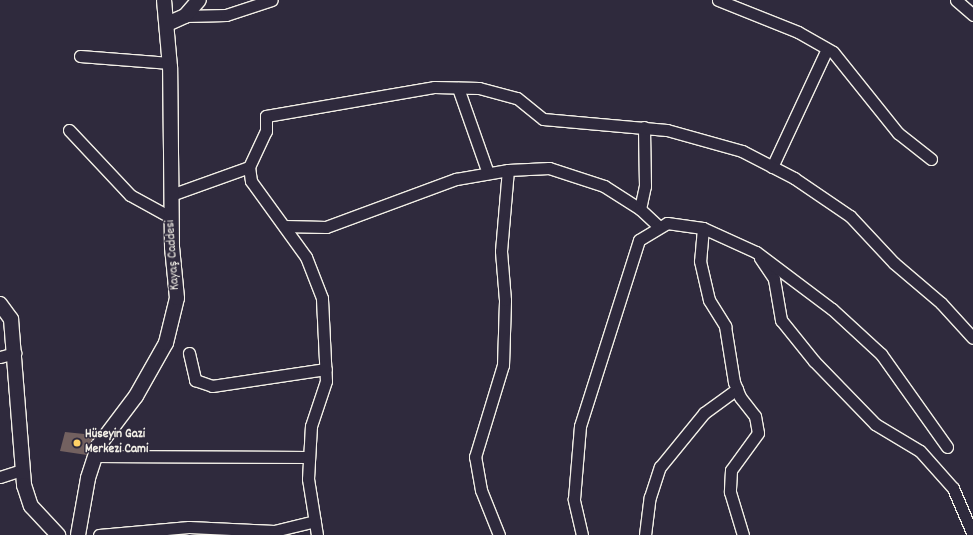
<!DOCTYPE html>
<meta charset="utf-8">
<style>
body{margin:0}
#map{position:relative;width:973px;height:535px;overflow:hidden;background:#2f2a3d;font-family:Dekko,sans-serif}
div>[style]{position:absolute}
.building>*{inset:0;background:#736160}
.roads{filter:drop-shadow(1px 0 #f4f1e8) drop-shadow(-1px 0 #f4f1e8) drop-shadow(0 1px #f4f1e8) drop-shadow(0 -1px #f4f1e8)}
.minor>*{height:11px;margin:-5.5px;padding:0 5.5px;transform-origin:5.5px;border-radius:5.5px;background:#2f2a3d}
.tertiary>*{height:14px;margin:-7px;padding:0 7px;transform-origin:7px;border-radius:7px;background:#2f2a3d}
.dots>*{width:11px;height:11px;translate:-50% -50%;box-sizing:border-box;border:2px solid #2f2a3d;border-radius:50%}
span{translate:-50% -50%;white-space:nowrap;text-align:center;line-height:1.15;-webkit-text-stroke:3px #2f2a3d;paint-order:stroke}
.street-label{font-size:13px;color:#f4f1e8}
.poi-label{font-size:13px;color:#f4f1e8;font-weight:700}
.left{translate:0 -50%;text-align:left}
</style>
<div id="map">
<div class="building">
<i style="clip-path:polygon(65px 432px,94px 435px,87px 455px,60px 451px)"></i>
</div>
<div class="roads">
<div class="minor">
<i style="left:718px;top:0;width:86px;rotate:21.8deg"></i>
<i style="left:798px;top:32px;width:40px;rotate:29.7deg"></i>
<i style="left:833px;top:52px;width:104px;rotate:51.3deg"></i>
<i style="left:898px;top:133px;width:42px;rotate:38.2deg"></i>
<i style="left:956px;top:0;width:23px;rotate:41deg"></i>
<i style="left:185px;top:16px;width:41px;rotate:-1.4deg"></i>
<i style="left:226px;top:15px;width:48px;rotate:-18.1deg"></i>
<i style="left:80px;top:56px;width:90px;rotate:4.4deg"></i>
<i style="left:458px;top:88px;width:90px;rotate:70.6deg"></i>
<i style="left:69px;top:130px;width:89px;rotate:46.8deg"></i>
<i style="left:130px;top:195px;width:48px;rotate:28.7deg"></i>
<i style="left:772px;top:167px;width:130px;rotate:-65deg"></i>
<i style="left:171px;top:195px;width:83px;rotate:-19.7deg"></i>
<i style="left:640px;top:209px;width:24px;rotate:-78deg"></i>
<i style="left:645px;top:186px;width:59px;rotate:-91deg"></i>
<i style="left:284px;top:226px;width:42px;rotate:1.4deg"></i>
<i style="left:326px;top:227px;width:139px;rotate:-20.3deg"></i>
<i style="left:456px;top:179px;width:53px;rotate:-9.8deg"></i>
<i style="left:508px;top:170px;width:41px;rotate:-2.8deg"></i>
<i style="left:549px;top:168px;width:58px;rotate:18.1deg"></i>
<i style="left:604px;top:186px;width:43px;rotate:32.6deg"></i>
<i style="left:640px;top:209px;width:26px;rotate:43deg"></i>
<i style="left:703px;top:228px;width:33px;rotate:95deg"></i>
<i style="left:700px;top:261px;width:40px;rotate:77deg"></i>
<i style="left:709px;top:300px;width:31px;rotate:58deg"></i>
<i style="left:725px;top:326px;width:57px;rotate:80.9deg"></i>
<i style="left:734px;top:382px;width:16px;rotate:68deg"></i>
<i style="left:740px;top:397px;width:24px;rotate:52deg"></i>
<i style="left:755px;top:416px;width:17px;rotate:80deg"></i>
<i style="left:758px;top:433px;width:46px;rotate:126.1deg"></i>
<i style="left:731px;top:470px;width:22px;rotate:93deg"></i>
<i style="left:730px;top:492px;width:45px;rotate:73.2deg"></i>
<i style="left:760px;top:258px;width:25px;rotate:56deg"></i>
<i style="left:774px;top:279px;width:42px;rotate:80.3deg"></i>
<i style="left:781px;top:320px;width:53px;rotate:51.2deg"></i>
<i style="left:814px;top:361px;width:88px;rotate:45.9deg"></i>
<i style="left:875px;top:424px;width:52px;rotate:31deg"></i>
<i style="left:920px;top:451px;width:50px;rotate:48.3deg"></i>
<i style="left:953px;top:488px;width:51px;rotate:66.9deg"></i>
<i style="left:189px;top:353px;width:28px;rotate:77deg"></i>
<i style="left:195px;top:380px;width:18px;rotate:19deg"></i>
<i style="left:212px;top:386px;width:115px;rotate:-8.5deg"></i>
<i style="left:0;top:357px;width:16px;rotate:-15deg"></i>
<i style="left:95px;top:456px;width:214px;rotate:0.3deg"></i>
<i style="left:0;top:477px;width:23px;rotate:-18deg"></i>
<i style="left:99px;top:535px;width:90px;rotate:-5.1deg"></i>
<i style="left:189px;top:527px;width:85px;rotate:2.7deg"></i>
<i style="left:274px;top:531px;width:42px;rotate:-13.7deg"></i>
<i style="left:317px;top:535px;width:57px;rotate:-99.1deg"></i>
<i style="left:308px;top:479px;width:53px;rotate:-86.8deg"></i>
<i style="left:311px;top:426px;width:47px;rotate:-71.6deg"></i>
<i style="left:326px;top:381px;width:83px;rotate:-92.8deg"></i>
<i style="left:322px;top:298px;width:44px;rotate:-111.3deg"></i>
<i style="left:306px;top:257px;width:94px;rotate:-125.9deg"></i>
<i style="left:251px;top:181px;width:14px;rotate:-98deg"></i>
<i style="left:249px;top:167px;width:40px;rotate:-65deg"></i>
<i style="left:266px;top:131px;width:15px;rotate:-90deg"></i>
<i style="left:266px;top:116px;width:170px;rotate:-9.8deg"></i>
<i style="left:434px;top:87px;width:45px;rotate:1.3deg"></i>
<i style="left:479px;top:88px;width:39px;rotate:15deg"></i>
<i style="left:517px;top:98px;width:33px;rotate:39deg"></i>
<i style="left:543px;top:119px;width:124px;rotate:5.1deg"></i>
<i style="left:667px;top:130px;width:78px;rotate:15.6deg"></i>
<i style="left:742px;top:151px;width:59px;rotate:27.4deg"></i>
<i style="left:794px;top:178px;width:68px;rotate:34.2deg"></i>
<i style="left:850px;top:216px;width:64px;rotate:46.9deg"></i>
<i style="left:894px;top:263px;width:62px;rotate:40.4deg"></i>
<i style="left:941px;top:303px;width:47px;rotate:47.6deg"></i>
<i style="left:499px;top:535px;width:48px;rotate:-111.8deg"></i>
<i style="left:481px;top:490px;width:34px;rotate:-100deg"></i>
<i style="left:475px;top:457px;width:96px;rotate:-73.1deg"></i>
<i style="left:503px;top:365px;width:65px;rotate:-88.2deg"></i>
<i style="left:505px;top:300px;width:49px;rotate:-94.7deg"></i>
<i style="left:501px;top:251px;width:81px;rotate:-85.1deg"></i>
<i style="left:582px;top:535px;width:37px;rotate:-103deg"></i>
<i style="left:574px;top:499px;width:73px;rotate:-85.3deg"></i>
<i style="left:580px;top:426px;width:195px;rotate:-72.4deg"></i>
<i style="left:639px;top:240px;width:33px;rotate:-31deg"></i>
<i style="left:667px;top:223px;width:36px;rotate:8deg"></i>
<i style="left:703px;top:228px;width:58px;rotate:24.4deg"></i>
<i style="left:756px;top:252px;width:95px;rotate:36.9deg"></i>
<i style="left:832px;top:309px;width:67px;rotate:42.6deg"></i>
<i style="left:881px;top:354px;width:114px;rotate:54.6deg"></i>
<i style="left:645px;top:535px;width:38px;rotate:-83deg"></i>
<i style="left:650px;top:497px;width:32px;rotate:-72deg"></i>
<i style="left:660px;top:467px;width:70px;rotate:-50.8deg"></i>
<i style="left:704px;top:413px;width:41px;rotate:-36deg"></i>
</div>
<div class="tertiary">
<i style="left:167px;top:24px;width:20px;rotate:-24deg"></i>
<i style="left:185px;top:16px;width:21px;rotate:-49deg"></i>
<i style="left:0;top:304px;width:19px;rotate:54deg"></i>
<i style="left:11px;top:319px;width:167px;rotate:85.5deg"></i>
<i style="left:24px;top:485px;width:22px;rotate:72deg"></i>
<i style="left:31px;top:506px;width:40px;rotate:47deg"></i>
<i style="left:78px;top:535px;width:58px;rotate:-80deg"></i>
<i style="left:88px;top:478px;width:35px;rotate:-72deg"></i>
<i style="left:99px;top:445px;width:61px;rotate:-52.9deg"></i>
<i style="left:136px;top:396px;width:61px;rotate:-60.5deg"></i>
<i style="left:166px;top:343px;width:46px;rotate:-76.3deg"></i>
<i style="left:177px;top:298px;width:51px;rotate:-95.6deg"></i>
<i style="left:172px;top:247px;width:180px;rotate:-90.6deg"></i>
<i style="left:170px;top:67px;width:67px;rotate:-95.1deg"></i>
</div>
</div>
<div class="dots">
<i style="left:77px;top:443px;background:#ffd166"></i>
</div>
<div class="street-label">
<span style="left:174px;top:255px;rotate:-94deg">Kayaş Caddesi</span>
</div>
<div class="poi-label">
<span class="left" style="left:85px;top:443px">Hüseyin Gazi<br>Merkezi Cami</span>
</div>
</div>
